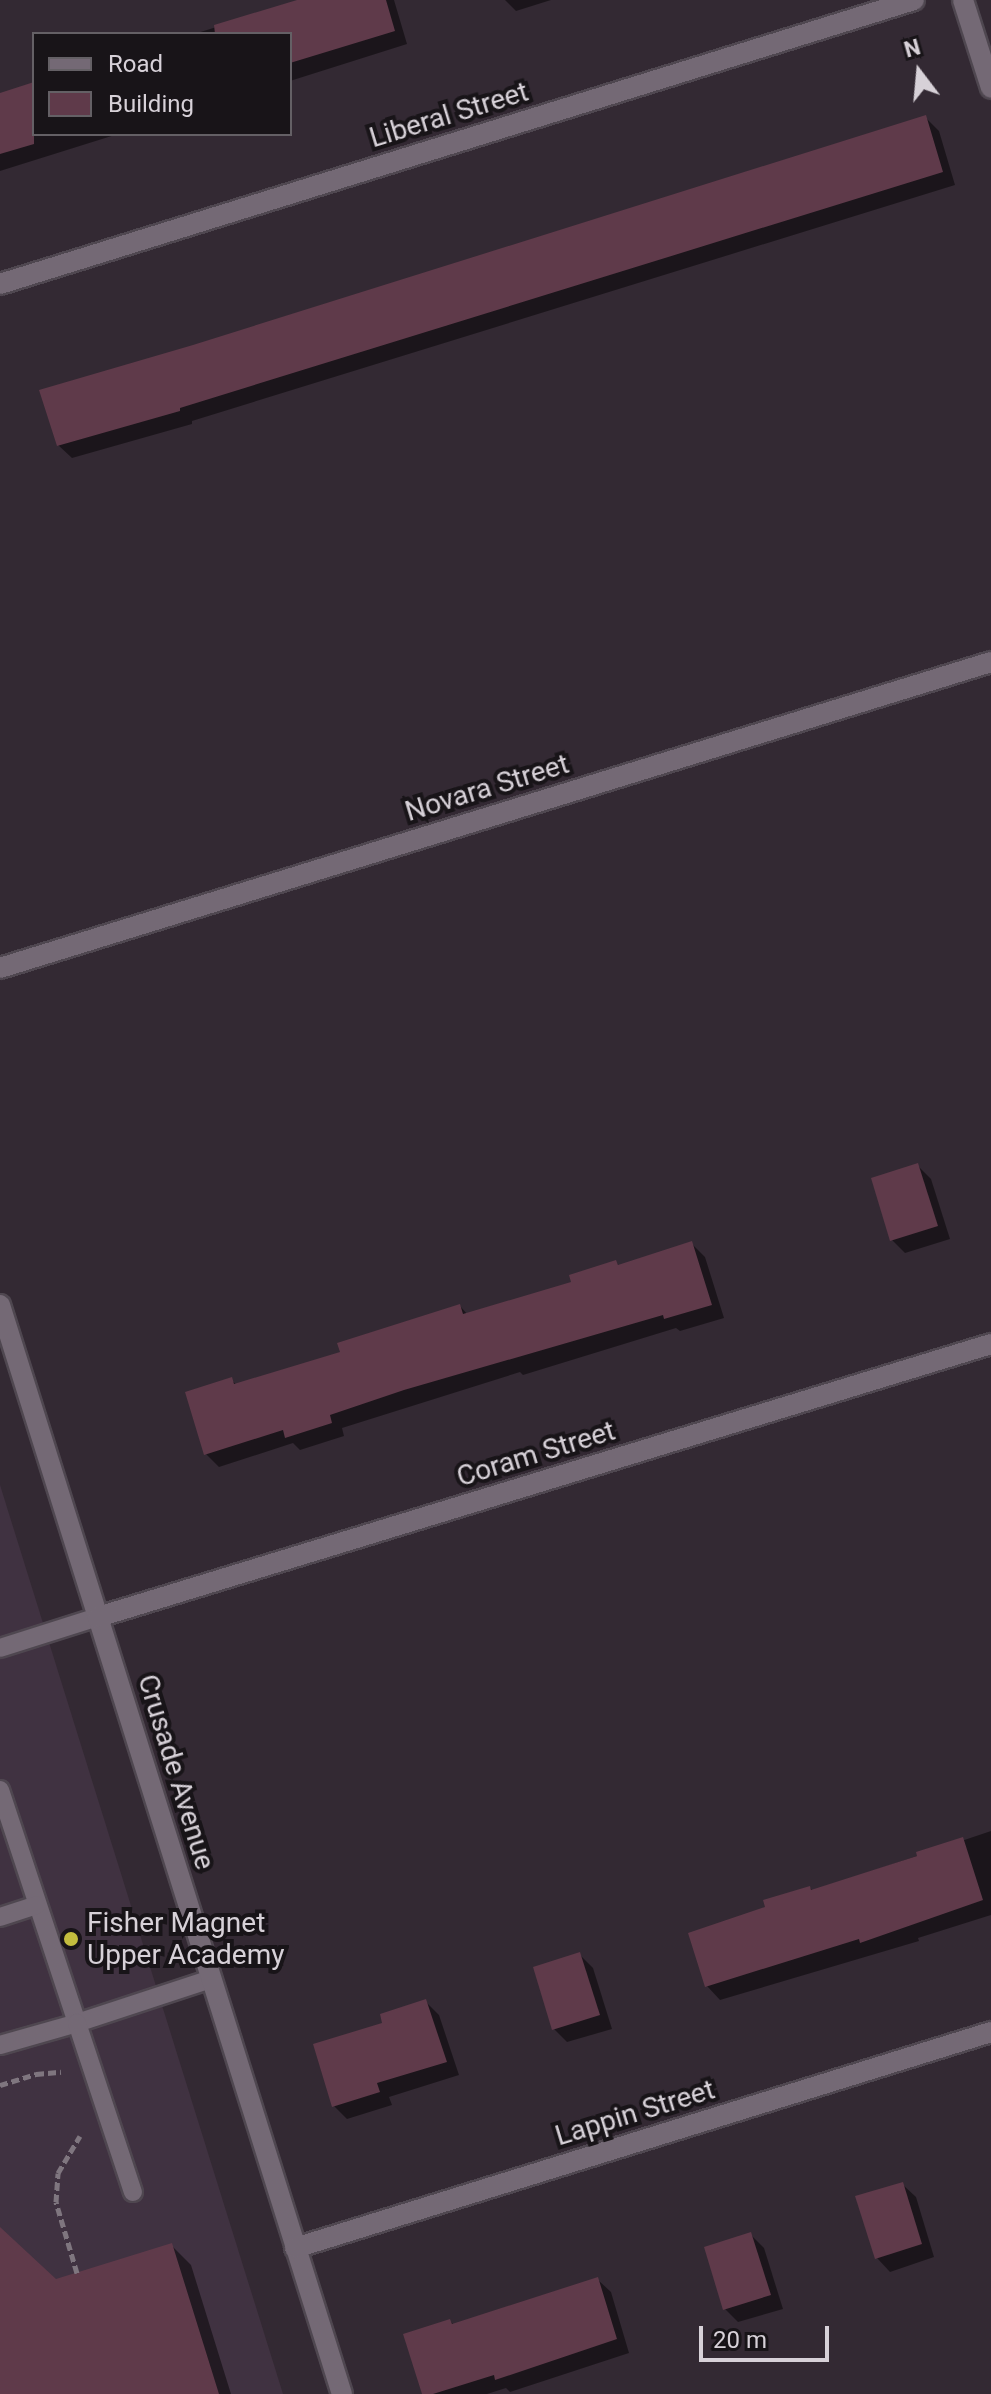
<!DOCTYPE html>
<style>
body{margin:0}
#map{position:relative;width:991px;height:2394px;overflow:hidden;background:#332933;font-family:Roboto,sans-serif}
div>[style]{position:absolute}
.built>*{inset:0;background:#403241}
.shadow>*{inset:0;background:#0007}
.building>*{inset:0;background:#5f3a4a}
.path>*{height:5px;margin-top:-2.5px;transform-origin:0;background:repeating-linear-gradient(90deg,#7f767f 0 8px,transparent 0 12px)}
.roads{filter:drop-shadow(2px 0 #4f4750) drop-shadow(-2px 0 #4f4750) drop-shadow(0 2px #4f4750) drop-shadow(0 -2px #4f4750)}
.lane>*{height:18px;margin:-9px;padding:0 9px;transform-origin:9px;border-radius:9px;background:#746975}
.street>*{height:20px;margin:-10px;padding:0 10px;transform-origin:10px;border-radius:10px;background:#746975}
.dots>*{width:22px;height:22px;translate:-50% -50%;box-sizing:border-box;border:4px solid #181418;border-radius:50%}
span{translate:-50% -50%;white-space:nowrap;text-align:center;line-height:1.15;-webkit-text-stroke:8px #181418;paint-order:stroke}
.street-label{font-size:28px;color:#d7d1d8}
.poi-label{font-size:28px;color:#d7d1d8}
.left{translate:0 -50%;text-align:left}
.legend{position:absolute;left:32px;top:32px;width:260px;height:104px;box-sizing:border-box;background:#181418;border:2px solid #646065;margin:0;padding:10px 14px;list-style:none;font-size:24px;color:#d7d1d8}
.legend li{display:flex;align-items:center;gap:16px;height:40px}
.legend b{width:40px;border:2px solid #646065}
.north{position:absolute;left:879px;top:32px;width:80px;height:80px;-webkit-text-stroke:6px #181418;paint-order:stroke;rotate:344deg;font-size:22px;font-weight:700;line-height:32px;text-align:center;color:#d7d1d8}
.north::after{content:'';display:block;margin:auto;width:28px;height:36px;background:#d7d1d8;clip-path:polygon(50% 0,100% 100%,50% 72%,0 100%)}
.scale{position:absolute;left:699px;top:2326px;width:130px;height:36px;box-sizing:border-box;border:4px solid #d7d1d8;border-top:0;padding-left:10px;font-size:24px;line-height:28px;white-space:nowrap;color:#d7d1d8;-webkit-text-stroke:6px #181418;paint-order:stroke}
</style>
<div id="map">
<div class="built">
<i style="clip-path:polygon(0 1485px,283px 2394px,0 2394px)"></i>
</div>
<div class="shadow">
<i style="clip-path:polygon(303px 0,394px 0,407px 44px,290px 81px,290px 34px,194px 34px)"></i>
<i style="clip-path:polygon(505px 0,551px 0,516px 11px)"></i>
<i style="clip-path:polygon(34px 84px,34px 134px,118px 134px,0 171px,0 94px)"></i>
<i style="clip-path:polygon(926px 118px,939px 131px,955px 185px,192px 421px,192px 424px,72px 458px,58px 445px,194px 347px)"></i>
<i style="clip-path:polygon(917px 1165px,931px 1179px,950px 1239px,905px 1253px,892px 1240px)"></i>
<i style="clip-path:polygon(692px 1244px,705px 1257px,724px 1318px,680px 1331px,676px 1328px,523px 1375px,520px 1372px,342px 1428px,344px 1436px,300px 1450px,293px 1443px,219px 1467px,206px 1454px,231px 1380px,237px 1385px,342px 1353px,460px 1306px,468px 1315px,574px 1283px,616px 1262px,620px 1267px)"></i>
<i style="clip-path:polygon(991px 1831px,991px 1915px,918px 1938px,919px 1941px,720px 2000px,707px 1986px,767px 1909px,810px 1888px,813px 1891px)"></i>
<i style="clip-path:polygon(579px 1954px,593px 1968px,612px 2029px,567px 2042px,554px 2029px)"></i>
<i style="clip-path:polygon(426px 2002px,439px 2015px,459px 2075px,389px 2097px,392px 2105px,347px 2119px,334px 2106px)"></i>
<i style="clip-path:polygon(902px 2184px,916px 2197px,934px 2257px,890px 2272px,877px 2258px)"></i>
<i style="clip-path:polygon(0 2230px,56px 2282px,171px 2245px,191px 2265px,231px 2394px,0 2394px)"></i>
<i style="clip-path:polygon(750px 2234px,764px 2248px,783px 2309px,738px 2322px,725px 2309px)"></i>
<i style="clip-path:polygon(597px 2279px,611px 2292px,629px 2353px,510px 2392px,506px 2388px,487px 2394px,424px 2394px,450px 2321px,454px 2325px)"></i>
</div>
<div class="building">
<i style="clip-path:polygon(297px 0,386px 0,395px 31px,290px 63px,290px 34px,215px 34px,214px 25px)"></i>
<i style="clip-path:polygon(34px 82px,34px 144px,0 154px,0 93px)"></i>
<i style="clip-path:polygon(926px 115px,943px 172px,180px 408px,180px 411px,57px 446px,39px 390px,193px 345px)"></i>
<i style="clip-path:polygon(918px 1163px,938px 1226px,890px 1241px,871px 1178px)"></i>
<i style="clip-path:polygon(692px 1241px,712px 1305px,664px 1319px,663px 1315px,404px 1390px,330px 1415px,332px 1423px,285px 1438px,283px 1430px,204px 1455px,185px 1392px,232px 1377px,234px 1384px,340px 1352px,337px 1343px,460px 1304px,463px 1314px,571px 1282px,569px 1275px,616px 1260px,618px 1265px)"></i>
<i style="clip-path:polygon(963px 1837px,983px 1900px,860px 1943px,859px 1939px,705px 1987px,688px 1933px,765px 1907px,763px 1900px,810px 1886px,811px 1890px,917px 1856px,916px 1852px)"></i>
<i style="clip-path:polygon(580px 1952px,600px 2015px,552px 2030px,533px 1967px)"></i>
<i style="clip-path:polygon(426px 1999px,447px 2062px,377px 2083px,380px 2092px,332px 2107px,313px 2044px,382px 2023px,380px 2014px)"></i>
<i style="clip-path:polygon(903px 2182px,922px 2244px,875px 2259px,855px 2196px)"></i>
<i style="clip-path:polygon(0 2227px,56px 2279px,172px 2243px,219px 2394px,0 2394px)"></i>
<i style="clip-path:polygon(751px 2232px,771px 2295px,723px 2310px,704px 2247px)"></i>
<i style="clip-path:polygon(598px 2277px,617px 2339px,495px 2380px,494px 2375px,433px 2394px,422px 2394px,403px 2334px,450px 2319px,452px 2324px)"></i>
</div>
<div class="path">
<i style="left:0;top:2085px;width:38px;rotate:-17deg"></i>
<i style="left:36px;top:2074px;width:25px;rotate:-5deg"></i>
<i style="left:77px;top:2273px;width:74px;rotate:-106.5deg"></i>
<i style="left:56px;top:2202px;width:29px;rotate:-86deg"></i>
<i style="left:58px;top:2173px;width:43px;rotate:-59.3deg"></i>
</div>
<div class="roads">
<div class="lane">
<i style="left:0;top:1648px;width:103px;rotate:-17.6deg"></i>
<i style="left:0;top:1790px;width:245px;rotate:71.7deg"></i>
<i style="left:77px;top:2023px;width:141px;rotate:-18.2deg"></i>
<i style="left:0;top:1917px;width:38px;rotate:-18deg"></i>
<i style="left:0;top:2045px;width:80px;rotate:-15.9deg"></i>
<i style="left:77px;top:2023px;width:178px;rotate:71.7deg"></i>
</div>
<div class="street">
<i style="left:963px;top:0;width:92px;rotate:72.3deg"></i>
<i style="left:0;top:284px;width:957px;rotate:-17.26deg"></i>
<i style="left:0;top:968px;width:1037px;rotate:-17.16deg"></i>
<i style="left:0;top:1305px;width:1141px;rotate:72.57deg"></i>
<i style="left:98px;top:1617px;width:934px;rotate:-17deg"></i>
<i style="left:295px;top:2248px;width:729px;rotate:-17.24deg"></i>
</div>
</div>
<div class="dots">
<i style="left:71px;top:1939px;background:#c3bd3e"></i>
</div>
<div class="street-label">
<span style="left:449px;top:115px;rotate:-17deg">Liberal Street</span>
<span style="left:487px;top:788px;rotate:-17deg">Novara Street</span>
<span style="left:536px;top:1454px;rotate:-17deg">Coram Street</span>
<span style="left:176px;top:1772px;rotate:73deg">Crusade Avenue</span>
<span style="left:635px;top:2113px;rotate:-17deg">Lappin Street</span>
</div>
<div class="poi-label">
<span class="left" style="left:87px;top:1939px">Fisher Magnet<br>Upper Academy</span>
</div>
<ul class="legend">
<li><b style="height:10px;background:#746975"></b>Road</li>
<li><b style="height:22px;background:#5f3a4a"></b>Building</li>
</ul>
<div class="north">N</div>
<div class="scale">20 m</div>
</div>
